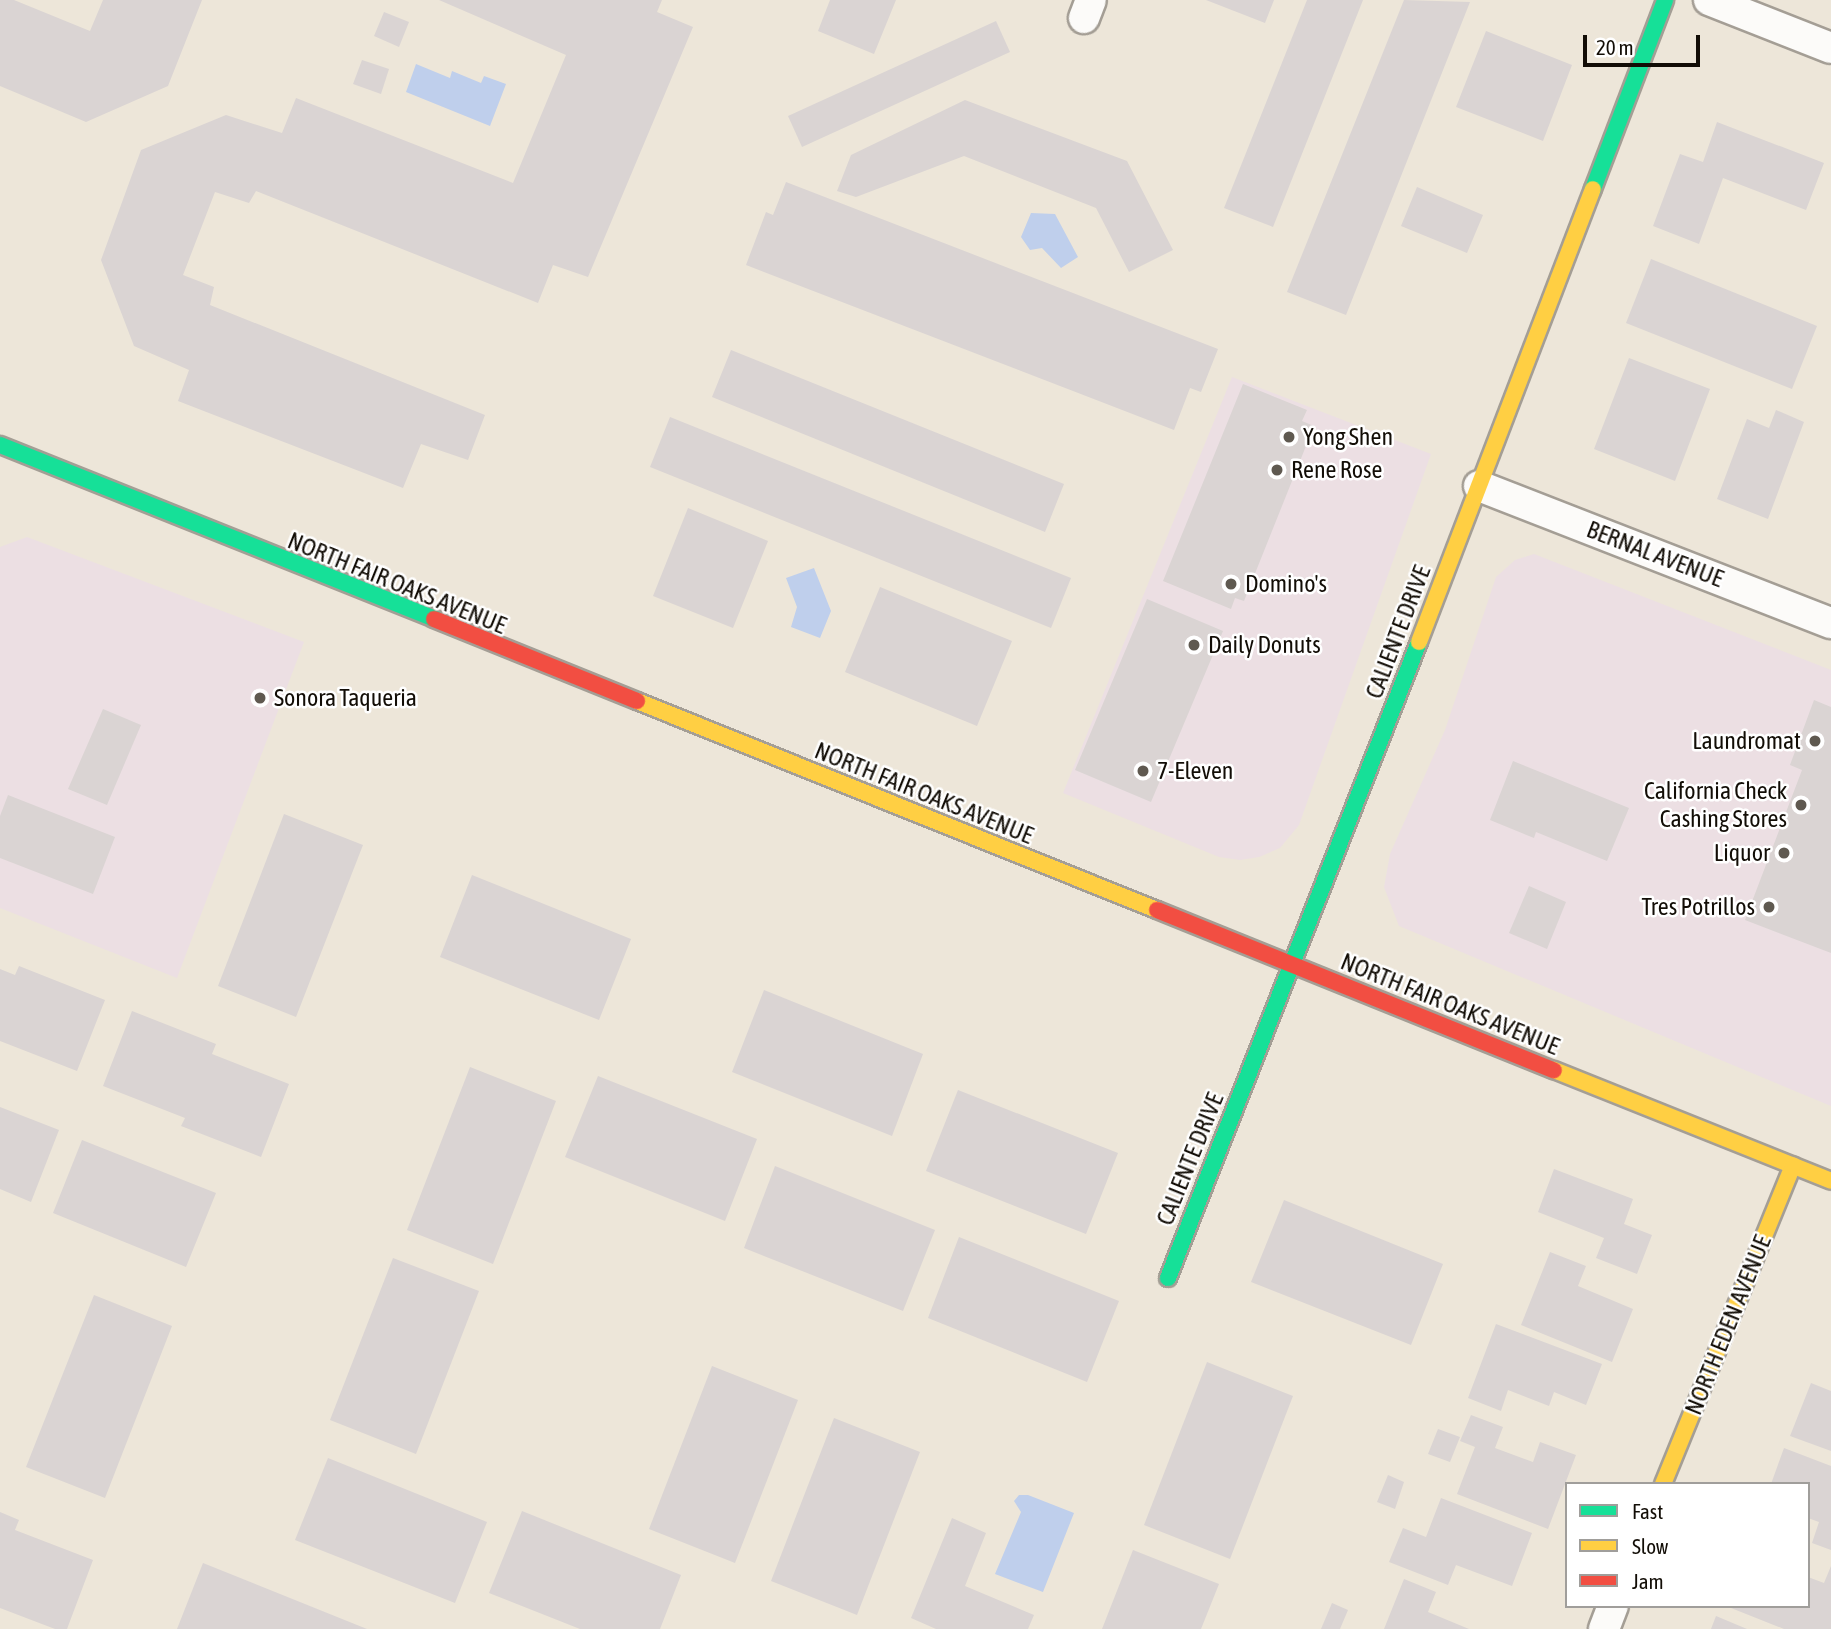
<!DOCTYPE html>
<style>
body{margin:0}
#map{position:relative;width:1831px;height:1629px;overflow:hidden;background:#ede6d9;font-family:"Asap Condensed",sans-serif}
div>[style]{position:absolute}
.commercial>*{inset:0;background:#ecdfe3}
.water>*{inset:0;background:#bfcfec}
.building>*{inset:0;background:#dad4d3}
.roads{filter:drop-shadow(2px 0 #a49e95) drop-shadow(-2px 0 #a49e95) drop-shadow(0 2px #a49e95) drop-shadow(0 -2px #a49e95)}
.street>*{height:30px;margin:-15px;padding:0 15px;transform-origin:15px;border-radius:15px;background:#fcfbf9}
.fast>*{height:16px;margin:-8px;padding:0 8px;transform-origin:8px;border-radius:8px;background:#16e098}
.slow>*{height:16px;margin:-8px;padding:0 8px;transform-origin:8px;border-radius:8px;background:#ffcf43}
.jam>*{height:16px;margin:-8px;padding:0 8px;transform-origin:8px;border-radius:8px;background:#f24e42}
.dots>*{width:19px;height:19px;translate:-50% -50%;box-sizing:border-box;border:4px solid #fff;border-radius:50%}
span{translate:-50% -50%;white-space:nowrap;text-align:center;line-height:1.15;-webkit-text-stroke:5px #fff;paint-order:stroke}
.poi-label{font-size:24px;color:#120d06}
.left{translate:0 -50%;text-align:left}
.right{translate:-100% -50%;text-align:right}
.street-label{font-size:24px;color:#120d06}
.legend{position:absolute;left:1565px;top:1482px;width:245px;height:126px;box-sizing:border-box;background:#fff;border:2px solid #a09e9b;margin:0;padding:9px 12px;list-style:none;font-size:21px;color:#120d06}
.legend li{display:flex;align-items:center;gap:14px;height:35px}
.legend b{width:35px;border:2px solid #a09e9b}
.scale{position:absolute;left:1583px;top:35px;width:117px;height:32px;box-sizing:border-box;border:4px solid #120d06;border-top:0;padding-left:9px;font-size:21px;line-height:24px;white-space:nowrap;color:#120d06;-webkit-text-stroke:5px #fff;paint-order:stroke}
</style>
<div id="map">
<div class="commercial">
<i style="clip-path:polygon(1232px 377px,1431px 454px,1299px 825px,1280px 848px,1259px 857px,1240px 860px,1219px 857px,1063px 793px)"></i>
<i style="clip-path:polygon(27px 537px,304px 642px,177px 978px,0 908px,0 547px)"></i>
<i style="clip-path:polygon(1534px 554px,1831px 670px,1831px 1106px,1399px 926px,1384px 887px,1390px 854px,1445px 730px,1496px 577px,1515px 560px)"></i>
</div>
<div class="water">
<i style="clip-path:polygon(416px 64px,450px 78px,452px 71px,481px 83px,484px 76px,506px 84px,490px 126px,406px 92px)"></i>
<i style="clip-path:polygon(1031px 213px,1055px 214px,1078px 257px,1061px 268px,1042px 248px,1030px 250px,1021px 237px)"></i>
<i style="clip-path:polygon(814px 568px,831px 611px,820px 638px,791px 627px,797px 607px,786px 578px)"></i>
<i style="clip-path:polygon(1019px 1495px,1028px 1495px,1074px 1513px,1043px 1592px,995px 1574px,1021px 1512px,1014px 1501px)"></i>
</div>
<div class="building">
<i style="clip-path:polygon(0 0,14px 0,90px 31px,103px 0,202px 0,168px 86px,86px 122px,0 86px)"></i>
<i style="clip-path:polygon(439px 0,662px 0,657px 12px,693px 27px,588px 277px,553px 265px,538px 303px,256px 191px,249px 203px,215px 192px,183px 275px,214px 287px,210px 305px,485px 415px,468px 460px,421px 444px,403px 488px,178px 401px,189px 370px,134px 346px,101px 260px,141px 150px,226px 115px,282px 133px,296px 98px,513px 183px,566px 55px)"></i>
<i style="clip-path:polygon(830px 0,896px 0,874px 54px,818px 31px)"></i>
<i style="clip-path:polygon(1206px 0,1274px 0,1265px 23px)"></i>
<i style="clip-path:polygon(1307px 0,1363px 0,1273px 227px,1224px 208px)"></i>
<i style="clip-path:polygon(1404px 0,1470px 2px,1346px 315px,1287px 292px)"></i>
<i style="clip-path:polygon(384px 12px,409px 22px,399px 47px,374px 36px)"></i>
<i style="clip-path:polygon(996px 21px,1010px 52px,802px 147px,788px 116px)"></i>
<i style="clip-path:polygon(1486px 31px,1572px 65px,1543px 141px,1456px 107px)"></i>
<i style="clip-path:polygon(362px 60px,389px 69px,381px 94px,353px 84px)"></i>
<i style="clip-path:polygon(965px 100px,1127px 161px,1173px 250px,1129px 272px,1096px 208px,964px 156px,856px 197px,837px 191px,851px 155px)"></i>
<i style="clip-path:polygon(1717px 122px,1824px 163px,1806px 210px,1723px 178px,1699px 244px,1653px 226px,1680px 154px,1703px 162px)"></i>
<i style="clip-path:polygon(786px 182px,1218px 349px,1201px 392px,1190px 388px,1174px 430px,746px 265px,766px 212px,773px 215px)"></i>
<i style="clip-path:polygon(1417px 187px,1483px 215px,1467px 253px,1401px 226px)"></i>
<i style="clip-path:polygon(1651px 259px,1817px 326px,1792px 389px,1626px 323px)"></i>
<i style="clip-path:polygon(731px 350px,1064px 484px,1045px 532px,712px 397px)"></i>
<i style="clip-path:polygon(1629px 358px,1710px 389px,1675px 481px,1594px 449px)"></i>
<i style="clip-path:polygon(1243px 384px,1307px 410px,1302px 421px,1314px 426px,1244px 601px,1235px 598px,1231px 609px,1163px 581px)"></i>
<i style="clip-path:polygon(1776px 410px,1804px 422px,1768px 519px,1717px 499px,1747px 419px,1769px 428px)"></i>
<i style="clip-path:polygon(670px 417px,1071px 578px,1051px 628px,650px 467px)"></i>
<i style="clip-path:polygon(688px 508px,768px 541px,733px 628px,653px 596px)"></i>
<i style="clip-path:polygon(880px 587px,1012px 641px,977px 726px,845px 672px)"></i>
<i style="clip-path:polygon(1147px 599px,1223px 631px,1151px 802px,1075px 770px)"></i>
<i style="clip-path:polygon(1814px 700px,1831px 707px,1831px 953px,1745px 920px,1802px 770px,1790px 765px)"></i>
<i style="clip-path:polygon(103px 709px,141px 725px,107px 805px,68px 789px)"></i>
<i style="clip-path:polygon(1513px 761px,1629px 808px,1607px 861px,1536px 832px,1534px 838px,1490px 820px)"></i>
<i style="clip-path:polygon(8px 795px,115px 837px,93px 894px,0 858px,0 816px)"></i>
<i style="clip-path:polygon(284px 814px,363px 845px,296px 1017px,218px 986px)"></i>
<i style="clip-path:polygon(472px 875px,631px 939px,599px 1020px,440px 957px)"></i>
<i style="clip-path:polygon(1529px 886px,1566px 902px,1547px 949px,1509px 933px)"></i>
<i style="clip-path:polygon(19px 966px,105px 1000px,77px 1071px,0 1041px,0 969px,15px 975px)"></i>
<i style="clip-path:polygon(764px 990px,923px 1054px,892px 1136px,732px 1072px)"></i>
<i style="clip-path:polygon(132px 1011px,216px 1044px,212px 1054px,289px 1084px,261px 1157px,181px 1126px,185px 1118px,103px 1086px)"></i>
<i style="clip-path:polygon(470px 1067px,556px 1101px,493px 1264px,407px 1230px)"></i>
<i style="clip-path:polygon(598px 1076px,757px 1139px,725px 1221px,565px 1157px)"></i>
<i style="clip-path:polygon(958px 1090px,1118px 1153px,1086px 1234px,926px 1171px)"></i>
<i style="clip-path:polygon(0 1107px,59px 1130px,31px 1202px,0 1189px)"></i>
<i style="clip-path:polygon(82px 1140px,216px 1193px,186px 1267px,53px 1213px)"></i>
<i style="clip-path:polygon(775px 1166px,935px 1230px,903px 1311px,744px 1248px)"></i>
<i style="clip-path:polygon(1554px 1169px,1633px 1199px,1624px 1224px,1652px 1235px,1637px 1274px,1596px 1258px,1604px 1238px,1538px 1212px)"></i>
<i style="clip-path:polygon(1284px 1200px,1443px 1264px,1411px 1345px,1251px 1282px)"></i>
<i style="clip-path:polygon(959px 1237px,1119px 1301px,1087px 1382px,928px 1318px)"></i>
<i style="clip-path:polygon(1550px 1252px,1586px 1266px,1578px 1286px,1633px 1309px,1612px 1362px,1521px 1325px)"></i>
<i style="clip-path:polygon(393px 1258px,479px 1291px,416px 1454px,330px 1420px)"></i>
<i style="clip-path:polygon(94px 1295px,172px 1326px,105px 1498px,26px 1467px)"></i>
<i style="clip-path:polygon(1496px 1324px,1602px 1364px,1586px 1405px,1554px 1392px,1549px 1406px,1508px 1390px,1501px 1411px,1468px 1398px)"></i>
<i style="clip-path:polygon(1207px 1362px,1293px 1396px,1230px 1559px,1144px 1525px)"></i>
<i style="clip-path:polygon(712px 1366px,798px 1400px,735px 1563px,649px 1529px)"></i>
<i style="clip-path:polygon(1811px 1383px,1831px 1391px,1831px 1451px,1790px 1436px)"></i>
<i style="clip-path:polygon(1471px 1415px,1503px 1427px,1495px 1448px,1533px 1462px,1540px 1442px,1576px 1455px,1548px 1529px,1457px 1494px,1475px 1447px,1460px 1441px)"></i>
<i style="clip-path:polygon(834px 1418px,920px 1452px,857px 1615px,771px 1581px)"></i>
<i style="clip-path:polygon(1438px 1429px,1460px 1437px,1450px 1462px,1428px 1454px)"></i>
<i style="clip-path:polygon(1784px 1448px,1831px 1466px,1831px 1550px,1812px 1543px,1819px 1522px,1808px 1518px,1808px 1484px,1771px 1484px)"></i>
<i style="clip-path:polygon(328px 1458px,487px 1522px,455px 1603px,295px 1540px)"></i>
<i style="clip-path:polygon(1388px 1475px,1404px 1482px,1395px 1509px,1377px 1502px)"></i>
<i style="clip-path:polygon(1441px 1498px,1532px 1533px,1512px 1586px,1456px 1565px,1448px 1585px,1389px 1562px,1403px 1528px,1426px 1537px)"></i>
<i style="clip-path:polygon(522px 1511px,681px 1575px,660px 1629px,580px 1629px,489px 1593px)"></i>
<i style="clip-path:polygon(0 1512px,19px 1520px,15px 1530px,93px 1560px,67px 1629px,55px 1629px,0 1608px)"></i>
<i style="clip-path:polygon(952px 1518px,986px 1533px,965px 1586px,1034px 1615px,1028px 1629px,936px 1629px,911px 1618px)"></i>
<i style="clip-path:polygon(1133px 1550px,1219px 1584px,1201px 1629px,1102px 1629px)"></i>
<i style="clip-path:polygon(203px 1563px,367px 1629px,177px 1629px)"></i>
<i style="clip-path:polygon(1831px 1566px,1831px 1629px,1784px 1629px,1726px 1606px,1808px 1606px,1808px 1577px,1824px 1583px)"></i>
<i style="clip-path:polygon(1404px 1579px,1436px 1592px,1428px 1612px,1469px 1629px,1384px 1629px)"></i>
<i style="clip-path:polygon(1332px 1603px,1348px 1610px,1340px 1629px,1321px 1629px)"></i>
<i style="clip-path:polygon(1716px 1616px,1747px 1629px,1711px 1629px)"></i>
</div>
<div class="roads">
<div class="street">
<i style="left:1709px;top:0;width:131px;rotate:21.5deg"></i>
<i style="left:1084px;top:18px;width:19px;rotate:-69deg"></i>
<i style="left:1479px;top:486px;width:378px;rotate:21.3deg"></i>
<i style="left:1604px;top:1629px;width:25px;rotate:-69deg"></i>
</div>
<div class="fast">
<i style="left:1593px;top:189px;width:202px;rotate:-69.1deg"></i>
<i style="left:0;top:445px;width:468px;rotate:21.8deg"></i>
<i style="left:1168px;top:1278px;width:684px;rotate:-68.46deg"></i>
</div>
<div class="slow">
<i style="left:1419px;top:642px;width:485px;rotate:-69deg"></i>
<i style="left:637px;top:701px;width:560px;rotate:21.9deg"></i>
<i style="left:1554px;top:1070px;width:298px;rotate:21.8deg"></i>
<i style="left:1663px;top:1484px;width:344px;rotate:-67.8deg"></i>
</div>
<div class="jam">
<i style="left:434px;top:619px;width:219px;rotate:22deg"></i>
<i style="left:1157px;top:910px;width:428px;rotate:22deg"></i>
</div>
</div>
<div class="dots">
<i style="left:1289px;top:437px;background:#5f5950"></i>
<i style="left:1277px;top:470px;background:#5f5950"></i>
<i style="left:1231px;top:584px;background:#5f5950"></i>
<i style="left:1194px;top:645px;background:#5f5950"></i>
<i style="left:260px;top:698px;background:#5f5950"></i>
<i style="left:1815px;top:741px;background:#5f5950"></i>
<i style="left:1143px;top:771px;background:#5f5950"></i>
<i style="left:1801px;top:805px;background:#5f5950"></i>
<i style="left:1784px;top:853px;background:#5f5950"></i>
<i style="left:1769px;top:907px;background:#5f5950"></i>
</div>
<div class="poi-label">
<span class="left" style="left:1303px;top:437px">Yong Shen</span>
<span class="left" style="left:1291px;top:470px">Rene Rose</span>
<span class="left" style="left:1245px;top:584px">Domino's</span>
<span class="left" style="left:1208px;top:645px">Daily Donuts</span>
<span class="left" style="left:274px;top:698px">Sonora Taqueria</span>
<span class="right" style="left:1801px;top:741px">Laundromat</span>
<span class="left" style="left:1157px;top:771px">7-Eleven</span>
<span class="right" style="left:1787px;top:805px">California Check<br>Cashing Stores</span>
<span class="right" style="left:1770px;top:853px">Liquor</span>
<span class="right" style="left:1755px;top:907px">Tres Potrillos</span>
</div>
<div class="street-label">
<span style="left:1655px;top:554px;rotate:21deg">BERNAL AVENUE</span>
<span style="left:397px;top:583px;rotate:22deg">NORTH FAIR OAKS AVENUE</span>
<span style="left:1398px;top:632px;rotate:-69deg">CALIENTE DRIVE</span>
<span style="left:924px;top:793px;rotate:22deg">NORTH FAIR OAKS AVENUE</span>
<span style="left:1450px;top:1004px;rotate:22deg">NORTH FAIR OAKS AVENUE</span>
<span style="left:1190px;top:1159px;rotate:-68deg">CALIENTE DRIVE</span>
<span style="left:1728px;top:1325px;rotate:-68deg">NORTH EDEN AVENUE</span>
</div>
<ul class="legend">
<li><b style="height:9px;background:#16e098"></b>Fast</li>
<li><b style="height:9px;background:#ffcf43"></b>Slow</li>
<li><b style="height:9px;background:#f24e42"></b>Jam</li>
</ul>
<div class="scale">20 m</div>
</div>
